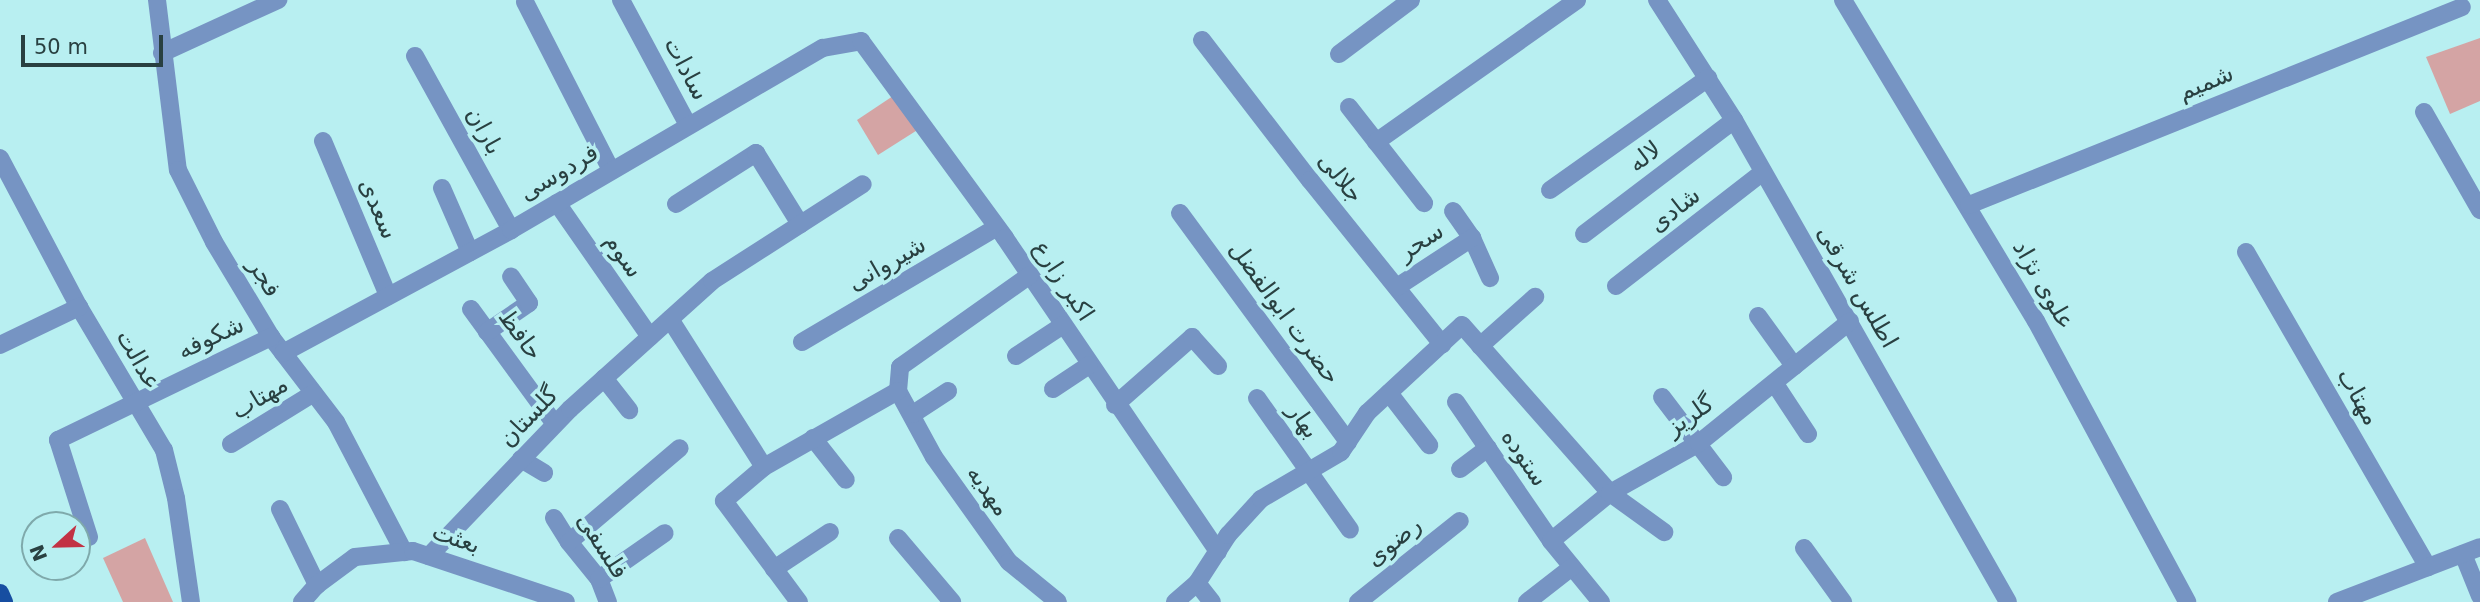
<!DOCTYPE html>
<meta charset="utf-8">
<style>
body{margin:0}
#map{position:relative;width:2480px;height:602px;overflow:hidden;background:#b8eff1;font-family:"DejaVu Sans",Vazirmatn,sans-serif}
div>[style]{position:absolute}
.building>*{inset:0;background:#d4a4a4}
.minor>*{height:18px;margin:-9px;padding:0 9px;transform-origin:9px;border-radius:9px;background:#7694c3}
.major>*{height:18px;margin:-9px;padding:0 9px;transform-origin:9px;border-radius:9px;background:#174ea1}
span{translate:-50% -50%;white-space:nowrap;text-align:center;line-height:1.15;-webkit-text-stroke:7px #b8eff1;paint-order:stroke}
.street-label{font-size:24px;color:#294041}
.north{position:absolute;left:21px;top:511px;width:70px;height:70px;box-sizing:border-box;background:#b8eff1;border:2px solid #7fa9ab;border-radius:50%;rotate:248deg;font-size:19px;font-weight:700;line-height:28px;text-align:center;color:#294041}
.north::after{content:'';display:block;margin:auto;width:24px;height:32px;background:#c23244;clip-path:polygon(50% 0,100% 100%,50% 72%,0 100%)}
.scale{position:absolute;left:21px;top:35px;width:142px;height:32px;box-sizing:border-box;border:4px solid #294041;border-top:0;padding-left:9px;font-size:21px;line-height:24px;white-space:nowrap;color:#294041;-webkit-text-stroke:5px #b8eff1;paint-order:stroke}
</style>
<div id="map">
<div class="building">
<i style="clip-path:polygon(2480px 38px,2480px 101px,2450px 114px,2426px 57px)"></i>
<i style="clip-path:polygon(893px 96px,919px 129px,878px 155px,857px 120px)"></i>
<i style="clip-path:polygon(145px 538px,173px 602px,123px 602px,103px 558px)"></i>
</div>
<div class="minor">
<i style="left:157px;top:0;width:171px;rotate:83deg"></i>
<i style="left:178px;top:170px;width:80px;rotate:63.4deg"></i>
<i style="left:214px;top:242px;width:111px;rotate:59deg"></i>
<i style="left:271px;top:337px;width:107px;rotate:52.6deg"></i>
<i style="left:336px;top:422px;width:147px;rotate:62.4deg"></i>
<i style="left:621px;top:0;width:142px;rotate:61.8deg"></i>
<i style="left:1657px;top:0;width:143px;rotate:57.3deg"></i>
<i style="left:1734px;top:120px;width:554px;rotate:60.38deg"></i>
<i style="left:1843px;top:0;width:375px;rotate:59deg"></i>
<i style="left:2036px;top:321px;width:319px;rotate:61.7deg"></i>
<i style="left:525px;top:2px;width:189px;rotate:62.9deg"></i>
<i style="left:1202px;top:40px;width:177px;rotate:52.4deg"></i>
<i style="left:1310px;top:180px;width:211px;rotate:51.2deg"></i>
<i style="left:162px;top:53px;width:128px;rotate:-24.6deg"></i>
<i style="left:1339px;top:54px;width:90px;rotate:-36.9deg"></i>
<i style="left:415px;top:56px;width:199px;rotate:61.1deg"></i>
<i style="left:1349px;top:107px;width:122px;rotate:52deg"></i>
<i style="left:2424px;top:112px;width:113px;rotate:60.3deg"></i>
<i style="left:323px;top:141px;width:168px;rotate:67.2deg"></i>
<i style="left:1376px;top:142px;width:246px;rotate:-35.2deg"></i>
<i style="left:0;top:158px;width:169px;rotate:62.1deg"></i>
<i style="left:79px;top:307px;width:166px;rotate:59.3deg"></i>
<i style="left:164px;top:450px;width:49px;rotate:76deg"></i>
<i style="left:176px;top:498px;width:105px;rotate:81.8deg"></i>
<i style="left:442px;top:188px;width:70px;rotate:66.4deg"></i>
<i style="left:1550px;top:190px;width:194px;rotate:-35.3deg"></i>
<i style="left:557px;top:203px;width:163px;rotate:55.2deg"></i>
<i style="left:676px;top:204px;width:95px;rotate:-32.5deg"></i>
<i style="left:756px;top:153px;width:84px;rotate:58.2deg"></i>
<i style="left:1969px;top:205px;width:531px;rotate:-21.88deg"></i>
<i style="left:1453px;top:211px;width:33px;rotate:55deg"></i>
<i style="left:1472px;top:238px;width:44px;rotate:65.8deg"></i>
<i style="left:1180px;top:213px;width:284px;rotate:53.7deg"></i>
<i style="left:1584px;top:234px;width:188px;rotate:-37.2deg"></i>
<i style="left:2246px;top:252px;width:364px;rotate:60deg"></i>
<i style="left:1616px;top:286px;width:186px;rotate:-37.8deg"></i>
<i style="left:1397px;top:287px;width:90px;rotate:-33.2deg"></i>
<i style="left:471px;top:309px;width:142px;rotate:53.9deg"></i>
<i style="left:1758px;top:316px;width:62px;rotate:54.2deg"></i>
<i style="left:670px;top:319px;width:175px;rotate:57.6deg"></i>
<i style="left:487px;top:332px;width:51px;rotate:-34.6deg"></i>
<i style="left:529px;top:303px;width:32px;rotate:-124deg"></i>
<i style="left:802px;top:342px;width:226px;rotate:-30.5deg"></i>
<i style="left:0;top:345px;width:88px;rotate:-25.7deg"></i>
<i style="left:1480px;top:346px;width:74px;rotate:-41.7deg"></i>
<i style="left:283px;top:353px;width:259px;rotate:-28.3deg"></i>
<i style="left:511px;top:230px;width:361px;rotate:-30.3deg"></i>
<i style="left:823px;top:48px;width:39px;rotate:-10deg"></i>
<i style="left:861px;top:41px;width:244px;rotate:53.8deg"></i>
<i style="left:1005px;top:238px;width:379px;rotate:55.8deg"></i>
<i style="left:1016px;top:356px;width:56px;rotate:-33.4deg"></i>
<i style="left:604px;top:378px;width:41px;rotate:52deg"></i>
<i style="left:1775px;top:384px;width:60px;rotate:56.6deg"></i>
<i style="left:1053px;top:389px;width:43px;rotate:-33.7deg"></i>
<i style="left:898px;top:391px;width:75px;rotate:61.4deg"></i>
<i style="left:934px;top:457px;width:129px;rotate:54.5deg"></i>
<i style="left:1009px;top:562px;width:63px;rotate:39.2deg"></i>
<i style="left:898px;top:391px;width:24px;rotate:-85deg"></i>
<i style="left:900px;top:367px;width:159px;rotate:-35.3deg"></i>
<i style="left:1389px;top:393px;width:66px;rotate:52.4deg"></i>
<i style="left:1662px;top:397px;width:101px;rotate:52.7deg"></i>
<i style="left:1257px;top:398px;width:161px;rotate:54.8deg"></i>
<i style="left:1456px;top:402px;width:168px;rotate:55.6deg"></i>
<i style="left:1551px;top:541px;width:79px;rotate:50.7deg"></i>
<i style="left:1115px;top:405px;width:103px;rotate:-41.4deg"></i>
<i style="left:1192px;top:337px;width:39px;rotate:48deg"></i>
<i style="left:913px;top:414px;width:42px;rotate:-33.3deg"></i>
<i style="left:813px;top:438px;width:53px;rotate:51.8deg"></i>
<i style="left:231px;top:444px;width:97px;rotate:-31.6deg"></i>
<i style="left:521px;top:459px;width:27px;rotate:31deg"></i>
<i style="left:1460px;top:469px;width:35px;rotate:-37deg"></i>
<i style="left:280px;top:509px;width:85px;rotate:64deg"></i>
<i style="left:554px;top:518px;width:28px;rotate:58deg"></i>
<i style="left:569px;top:542px;width:48px;rotate:51deg"></i>
<i style="left:599px;top:579px;width:25px;rotate:69deg"></i>
<i style="left:89px;top:537px;width:102px;rotate:-107.7deg"></i>
<i style="left:58px;top:440px;width:237px;rotate:-25.8deg"></i>
<i style="left:898px;top:538px;width:84px;rotate:49.8deg"></i>
<i style="left:1551px;top:541px;width:76px;rotate:-39.1deg"></i>
<i style="left:1610px;top:493px;width:102px;rotate:-29.3deg"></i>
<i style="left:1699px;top:443px;width:194px;rotate:-38.9deg"></i>
<i style="left:569px;top:542px;width:145px;rotate:-40.3deg"></i>
<i style="left:1804px;top:548px;width:67px;rotate:54.2deg"></i>
<i style="left:2463px;top:554px;width:45px;rotate:68deg"></i>
<i style="left:429px;top:556px;width:204px;rotate:-46.2deg"></i>
<i style="left:570px;top:409px;width:191px;rotate:-42deg"></i>
<i style="left:712px;top:281px;width:179px;rotate:-32.7deg"></i>
<i style="left:774px;top:569px;width:67px;rotate:-33.5deg"></i>
<i style="left:599px;top:579px;width:80px;rotate:-34.9deg"></i>
<i style="left:1197px;top:583px;width:24px;rotate:52deg"></i>
<i style="left:302px;top:602px;width:23px;rotate:-49deg"></i>
<i style="left:317px;top:585px;width:47px;rotate:-36.4deg"></i>
<i style="left:355px;top:557px;width:58px;rotate:-5.9deg"></i>
<i style="left:413px;top:551px;width:161px;rotate:18.4deg"></i>
<i style="left:799px;top:602px;width:126px;rotate:-126.6deg"></i>
<i style="left:724px;top:501px;width:52px;rotate:-40.4deg"></i>
<i style="left:764px;top:467px;width:154px;rotate:-29.6deg"></i>
<i style="left:1175px;top:602px;width:29px;rotate:-41deg"></i>
<i style="left:1197px;top:583px;width:57px;rotate:-57.1deg"></i>
<i style="left:1228px;top:535px;width:49px;rotate:-47.5deg"></i>
<i style="left:1261px;top:499px;width:93px;rotate:-30.4deg"></i>
<i style="left:1341px;top:452px;width:47px;rotate:-56.3deg"></i>
<i style="left:1367px;top:413px;width:129px;rotate:-42.8deg"></i>
<i style="left:1462px;top:325px;width:224px;rotate:48.6deg"></i>
<i style="left:1610px;top:493px;width:67px;rotate:35.8deg"></i>
<i style="left:1358px;top:602px;width:130px;rotate:-38.5deg"></i>
<i style="left:1527px;top:602px;width:57px;rotate:-37.9deg"></i>
<i style="left:2337px;top:602px;width:153px;rotate:-21deg"></i>
</div>
<div class="major">
<i style="left:0;top:593px;width:10px;rotate:66deg"></i>
</div>
<div class="street-label">
<span style="left:686px;top:69px;rotate:62deg">سادات</span>
<span style="left:2206px;top:83px;rotate:-22deg">شمیم</span>
<span style="left:484px;top:131px;rotate:61deg">باران</span>
<span style="left:1645px;top:157px;rotate:-37deg">لاله</span>
<span style="left:559px;top:173px;rotate:-31deg">فردوسی</span>
<span style="left:1340px;top:178px;rotate:51deg">جلالی</span>
<span style="left:378px;top:209px;rotate:67deg">سعدی</span>
<span style="left:1675px;top:210px;rotate:-38deg">شادی</span>
<span style="left:1421px;top:242px;rotate:-33deg">سحر</span>
<span style="left:623px;top:256px;rotate:55deg">سوم</span>
<span style="left:887px;top:264px;rotate:-30deg">شیروانی</span>
<span style="left:264px;top:278px;rotate:59deg">فجر</span>
<span style="left:1063px;top:281px;rotate:57deg">اکبر زارع</span>
<span style="left:2043px;top:285px;rotate:60deg">علوی نژاد</span>
<span style="left:1857px;top:287px;rotate:60deg">اطلس شرقی</span>
<span style="left:1284px;top:313px;rotate:54deg">حضرت ابوالفضل</span>
<span style="left:520px;top:335px;rotate:54deg">حافظ</span>
<span style="left:211px;top:338px;rotate:-25deg">شکوفه</span>
<span style="left:138px;top:360px;rotate:60deg">عدالت</span>
<span style="left:2358px;top:397px;rotate:60deg">مهتاب</span>
<span style="left:260px;top:398px;rotate:-31deg">مهتاب</span>
<span style="left:1690px;top:416px;rotate:-35deg">گلریز</span>
<span style="left:529px;top:417px;rotate:-46deg">گلستان</span>
<span style="left:1303px;top:421px;rotate:55deg">بهار</span>
<span style="left:1524px;top:458px;rotate:56deg">ستوده</span>
<span style="left:988px;top:491px;rotate:55deg">مهدیه</span>
<span style="left:456px;top:539px;rotate:19deg">بعثت</span>
<span style="left:1394px;top:542px;rotate:-39deg">رضوی</span>
<span style="left:602px;top:546px;rotate:57deg">فلسفی</span>
</div>
<div class="north">N</div>
<div class="scale">50 m</div>
</div>
